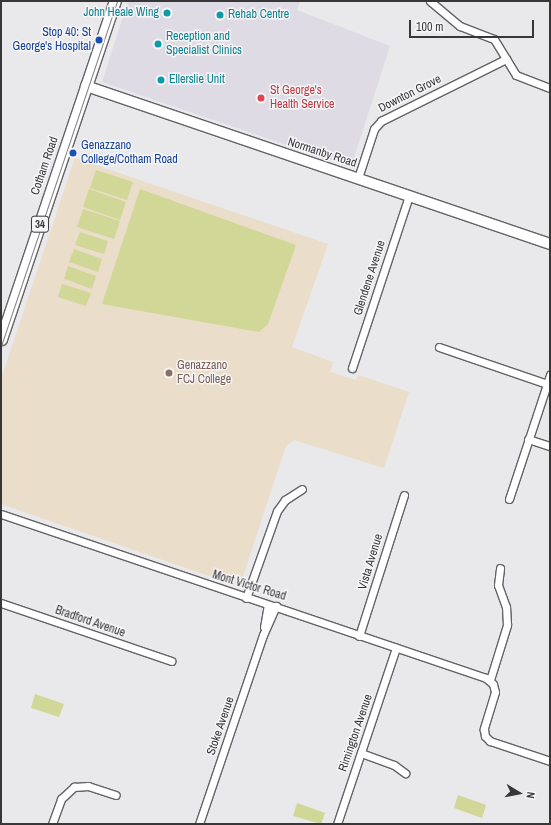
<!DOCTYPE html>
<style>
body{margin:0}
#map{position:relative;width:551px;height:825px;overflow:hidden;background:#e9e8eb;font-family:"Archivo Narrow",sans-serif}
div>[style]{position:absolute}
.built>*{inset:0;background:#dfdbe5}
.education>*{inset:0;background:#eaddc9}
.green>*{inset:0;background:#d1d796}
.roads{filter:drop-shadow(1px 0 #636265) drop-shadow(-1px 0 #636265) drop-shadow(0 1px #636265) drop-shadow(0 -1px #636265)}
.street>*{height:7px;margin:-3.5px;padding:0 3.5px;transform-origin:3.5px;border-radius:3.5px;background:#fff}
.secondary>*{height:10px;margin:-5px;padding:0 5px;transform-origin:5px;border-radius:5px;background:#fff}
.primary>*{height:11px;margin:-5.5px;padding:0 5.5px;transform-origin:5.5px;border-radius:5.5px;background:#fff}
.tram>*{height:1px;margin:-0.5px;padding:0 0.5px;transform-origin:0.5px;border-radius:0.5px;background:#838284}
.dots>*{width:11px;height:11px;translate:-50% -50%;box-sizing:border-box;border:2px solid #f6f5f8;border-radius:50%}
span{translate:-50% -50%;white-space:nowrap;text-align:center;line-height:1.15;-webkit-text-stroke:3px #f6f5f8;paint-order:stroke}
.shield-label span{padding:1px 3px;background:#f6f5f8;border:1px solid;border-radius:3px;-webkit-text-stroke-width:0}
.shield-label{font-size:11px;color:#383738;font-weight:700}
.culture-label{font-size:12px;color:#0d838f}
.right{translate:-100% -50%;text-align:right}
.left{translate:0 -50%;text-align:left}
.transit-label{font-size:12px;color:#164399}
.health-label{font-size:12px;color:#be3a42}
.street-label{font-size:12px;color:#383738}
.education-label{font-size:12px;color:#785e54}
.frame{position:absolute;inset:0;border:2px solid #383738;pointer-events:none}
.north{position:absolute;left:499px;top:773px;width:40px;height:40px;-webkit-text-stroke:3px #f6f5f8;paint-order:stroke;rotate:100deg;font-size:11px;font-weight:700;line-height:16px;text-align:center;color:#383738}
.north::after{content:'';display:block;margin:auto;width:14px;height:18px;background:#383738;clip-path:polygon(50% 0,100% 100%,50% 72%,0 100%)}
.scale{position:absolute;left:409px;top:20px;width:125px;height:18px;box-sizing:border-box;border:2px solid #383738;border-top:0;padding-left:5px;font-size:12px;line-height:14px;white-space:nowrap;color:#383738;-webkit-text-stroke:3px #f6f5f8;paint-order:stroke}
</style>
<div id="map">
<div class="built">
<i style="clip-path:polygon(128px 1px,300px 1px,297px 10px,390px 46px,351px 167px,102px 82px)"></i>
</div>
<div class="education">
<i style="clip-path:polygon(75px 158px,328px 244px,292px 347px,333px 362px,330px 372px,356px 380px,358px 375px,409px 392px,384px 468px,294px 440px,286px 446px,241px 582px,235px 585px,1px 504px,1px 379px)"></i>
</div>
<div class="green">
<i style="clip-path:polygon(96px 170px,133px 182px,127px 200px,90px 188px)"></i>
<i style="clip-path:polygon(89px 189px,126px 202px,120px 220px,83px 207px)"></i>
<i style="clip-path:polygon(140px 189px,296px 245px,268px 324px,259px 332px,102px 304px)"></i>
<i style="clip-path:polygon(83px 209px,120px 221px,114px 239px,77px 227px)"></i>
<i style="clip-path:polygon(80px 232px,108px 241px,104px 254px,75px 245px)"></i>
<i style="clip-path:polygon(74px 249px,102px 259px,98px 272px,69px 262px)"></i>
<i style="clip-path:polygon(68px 266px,96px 276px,92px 289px,64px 279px)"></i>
<i style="clip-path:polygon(62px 284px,91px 293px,86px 306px,58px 297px)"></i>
<i style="clip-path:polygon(35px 694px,64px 704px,59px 717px,31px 708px)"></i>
<i style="clip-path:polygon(458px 795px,486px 805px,482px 818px,454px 808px)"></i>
<i style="clip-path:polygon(297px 803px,325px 813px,321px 824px,293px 816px)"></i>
</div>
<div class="roads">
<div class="street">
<i style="left:430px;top:1px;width:39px;rotate:40deg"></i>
<i style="left:460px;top:26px;width:36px;rotate:21deg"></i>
<i style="left:494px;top:39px;width:42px;rotate:58.6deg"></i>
<i style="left:516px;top:75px;width:36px;rotate:21deg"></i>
<i style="left:358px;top:178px;width:52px;rotate:-71.9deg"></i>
<i style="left:374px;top:129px;width:11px;rotate:-49deg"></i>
<i style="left:381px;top:121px;width:140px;rotate:-26.4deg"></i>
<i style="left:439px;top:347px;width:114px;rotate:18.9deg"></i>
<i style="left:352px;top:368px;width:181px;rotate:-71.7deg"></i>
<i style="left:528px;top:439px;width:23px;rotate:18deg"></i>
<i style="left:509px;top:499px;width:131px;rotate:-71.7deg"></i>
<i style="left:1px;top:514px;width:512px;rotate:18.68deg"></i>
<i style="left:486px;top:678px;width:9px;rotate:41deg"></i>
<i style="left:493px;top:684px;width:8px;rotate:76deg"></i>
<i style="left:495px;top:692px;width:39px;rotate:107deg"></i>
<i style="left:484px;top:729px;width:7px;rotate:82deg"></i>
<i style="left:485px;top:736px;width:7px;rotate:45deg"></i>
<i style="left:490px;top:741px;width:63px;rotate:18.4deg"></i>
<i style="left:246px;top:598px;width:92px;rotate:-70.4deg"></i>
<i style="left:277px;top:511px;width:14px;rotate:-54deg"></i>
<i style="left:285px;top:500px;width:20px;rotate:-33deg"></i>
<i style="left:1px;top:603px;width:180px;rotate:18.8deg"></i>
<i style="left:264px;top:627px;width:22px;rotate:-80deg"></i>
<i style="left:359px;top:636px;width:148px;rotate:-72.3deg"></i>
<i style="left:490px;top:680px;width:58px;rotate:-72.8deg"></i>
<i style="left:507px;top:625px;width:18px;rotate:-93deg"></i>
<i style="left:506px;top:607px;width:23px;rotate:-110deg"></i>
<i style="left:498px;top:585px;width:17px;rotate:-83deg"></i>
<i style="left:361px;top:753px;width:35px;rotate:20deg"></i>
<i style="left:394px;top:765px;width:14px;rotate:36deg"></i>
<i style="left:52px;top:824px;width:27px;rotate:-70deg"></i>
<i style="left:61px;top:799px;width:18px;rotate:-43deg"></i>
<i style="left:74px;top:787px;width:14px;rotate:-4deg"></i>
<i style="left:88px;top:786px;width:29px;rotate:18deg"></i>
<i style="left:199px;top:824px;width:200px;rotate:-71.3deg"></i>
<i style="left:263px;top:635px;width:32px;rotate:-66deg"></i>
<i style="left:337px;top:824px;width:186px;rotate:-71.5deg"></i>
</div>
<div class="secondary">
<i style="left:86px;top:86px;width:490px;rotate:18.8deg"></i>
</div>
<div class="primary">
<i style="left:1px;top:339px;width:357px;rotate:-71.4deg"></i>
</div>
</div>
<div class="tram">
<i style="left:1px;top:346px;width:364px;rotate:-71.4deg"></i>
</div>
<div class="dots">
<i style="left:167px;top:13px;background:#0f9aa8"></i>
<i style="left:220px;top:15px;background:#0f9aa8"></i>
<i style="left:99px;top:40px;background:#1a4fb4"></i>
<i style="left:158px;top:44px;background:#0f9aa8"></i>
<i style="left:161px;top:80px;background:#0f9aa8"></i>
<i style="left:261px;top:98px;background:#e0444e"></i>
<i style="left:73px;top:153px;background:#1a4fb4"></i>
<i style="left:169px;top:373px;background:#8d6e63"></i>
</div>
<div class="shield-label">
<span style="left:40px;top:224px">34</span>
</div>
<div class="culture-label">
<span class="right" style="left:159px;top:13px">John Heale Wing</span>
<span class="left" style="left:228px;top:15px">Rehab Centre</span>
<span class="left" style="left:166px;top:44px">Reception and<br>Specialist Clinics</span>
<span class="left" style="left:169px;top:80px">Ellerslie Unit</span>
</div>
<div class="transit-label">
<span class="right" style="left:91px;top:40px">Stop 40: St<br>George's Hospital</span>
<span class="left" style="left:81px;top:153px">Genazzano<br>College/Cotham Road</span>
</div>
<div class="health-label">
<span class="left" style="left:270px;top:98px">St George's<br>Health Service</span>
</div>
<div class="street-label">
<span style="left:410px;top:94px;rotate:-27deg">Downton Grove</span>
<span style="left:322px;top:153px;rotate:18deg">Normanby Road</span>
<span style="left:45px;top:166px;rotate:-71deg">Cotham Road</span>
<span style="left:370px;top:278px;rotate:-72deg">Glendene Avenue</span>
<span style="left:371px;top:562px;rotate:-73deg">Vista Avenue</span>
<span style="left:249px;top:586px;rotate:17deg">Mont Victor Road</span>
<span style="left:90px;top:622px;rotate:19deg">Bradford Avenue</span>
<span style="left:221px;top:726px;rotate:-71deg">Stoke Avenue</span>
<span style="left:356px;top:733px;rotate:-71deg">Rimington Avenue</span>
</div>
<div class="education-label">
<span class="left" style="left:177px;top:373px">Genazzano<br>FCJ College</span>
</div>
<div class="frame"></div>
<div class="north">N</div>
<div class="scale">100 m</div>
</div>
